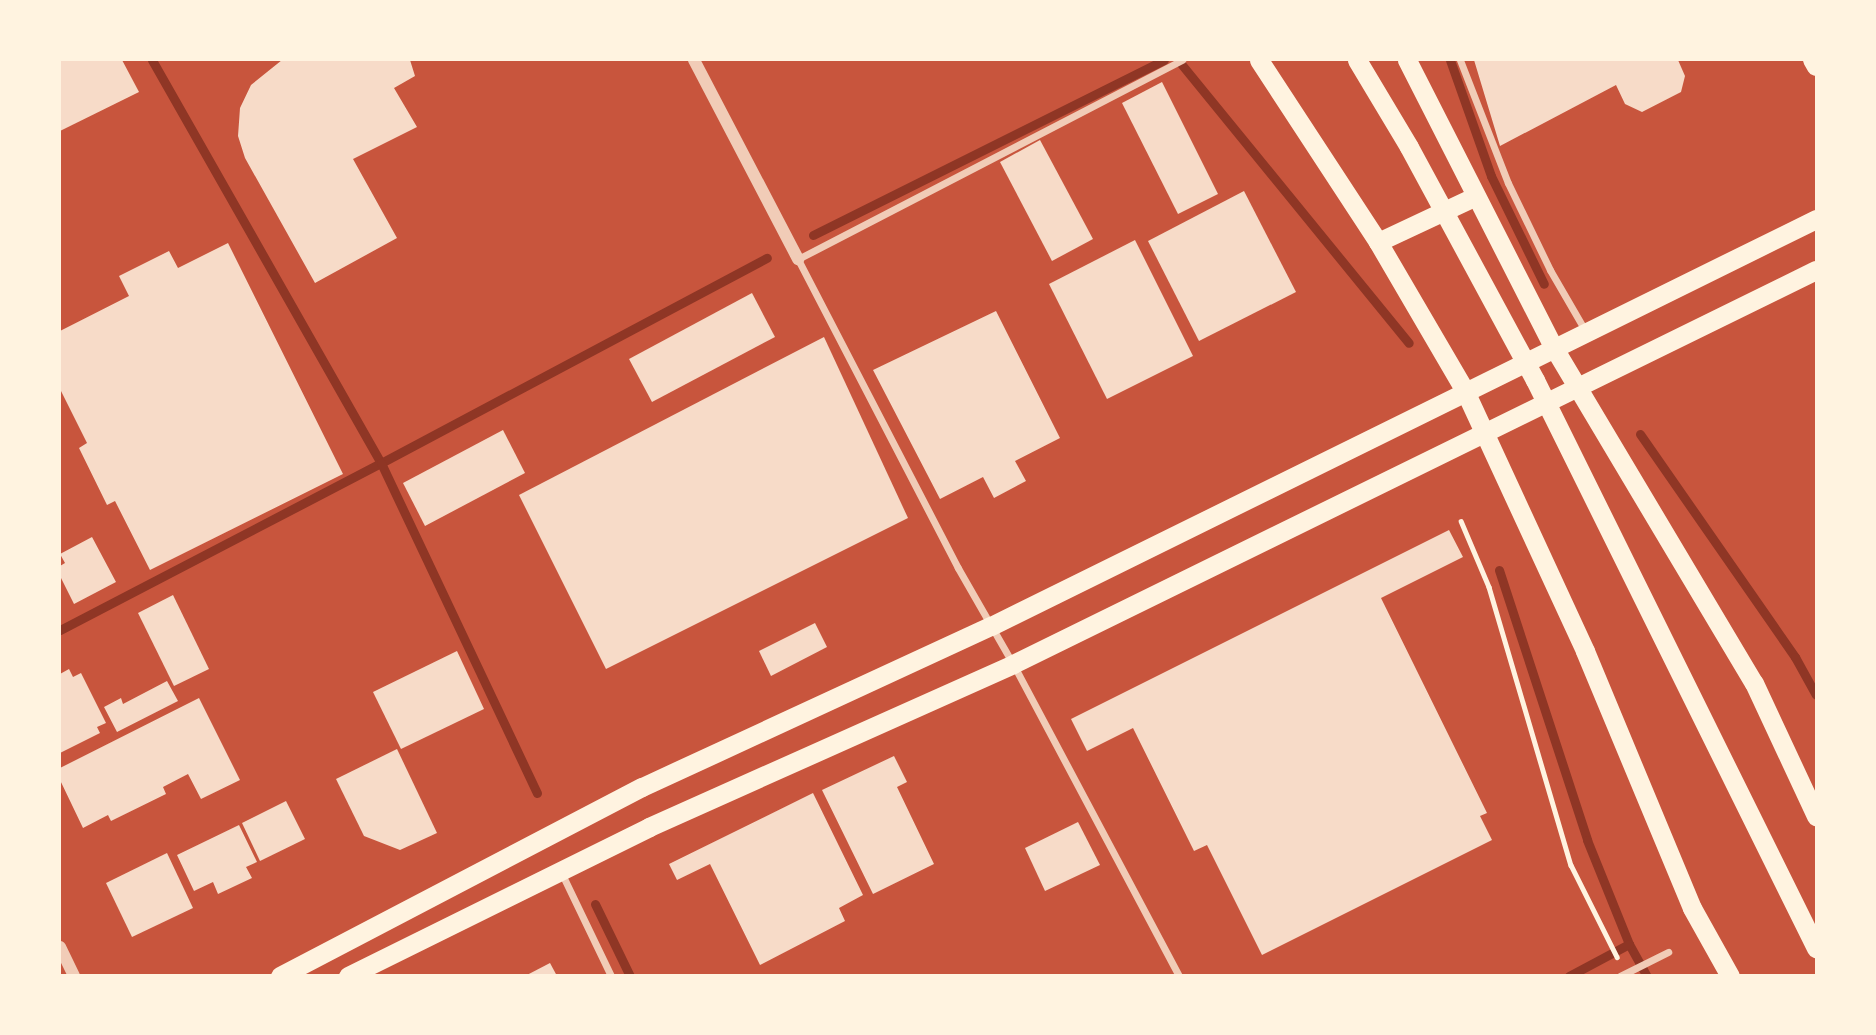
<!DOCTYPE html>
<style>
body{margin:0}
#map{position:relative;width:1876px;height:1035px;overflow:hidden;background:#c8553d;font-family:"Roboto Condensed",sans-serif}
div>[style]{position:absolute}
.stream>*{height:9px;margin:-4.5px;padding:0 4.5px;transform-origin:4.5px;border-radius:4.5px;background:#8f3625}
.building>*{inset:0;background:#f7dbc8}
.path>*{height:4.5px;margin:-2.25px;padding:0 2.25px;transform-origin:2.25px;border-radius:2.25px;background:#fff3e0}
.minor>*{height:7px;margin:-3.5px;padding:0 3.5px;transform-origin:3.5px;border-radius:3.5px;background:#f1ccb7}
.tertiary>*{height:12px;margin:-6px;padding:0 6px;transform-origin:6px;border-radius:6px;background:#f1ccb7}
.primary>*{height:18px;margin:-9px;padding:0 9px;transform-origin:9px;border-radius:9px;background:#fff3e0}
.trunk>*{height:19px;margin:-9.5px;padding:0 9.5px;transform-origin:9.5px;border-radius:9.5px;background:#fff3e0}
span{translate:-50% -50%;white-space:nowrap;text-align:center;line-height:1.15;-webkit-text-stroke:5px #fff3e0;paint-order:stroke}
.frame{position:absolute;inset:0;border:61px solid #fff3e0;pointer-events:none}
</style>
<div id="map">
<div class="stream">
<i style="left:152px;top:60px;width:464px;rotate:60.4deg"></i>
<i style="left:381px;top:463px;width:437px;rotate:-28deg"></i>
<i style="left:1178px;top:60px;width:365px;rotate:50.8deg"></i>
<i style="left:1450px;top:60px;width:123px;rotate:70.5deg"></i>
<i style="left:1491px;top:176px;width:120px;rotate:63.9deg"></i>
<i style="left:813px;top:235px;width:392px;rotate:-26.5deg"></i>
<i style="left:1640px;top:434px;width:272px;rotate:55.2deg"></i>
<i style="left:1795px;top:657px;width:43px;rotate:61.1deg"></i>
<i style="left:1499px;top:570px;width:284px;rotate:71.9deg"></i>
<i style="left:1587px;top:840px;width:112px;rotate:68deg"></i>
<i style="left:1629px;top:944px;width:37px;rotate:61deg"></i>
<i style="left:60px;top:630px;width:362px;rotate:-27.5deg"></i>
<i style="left:381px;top:463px;width:365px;rotate:64.7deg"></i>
<i style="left:595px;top:904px;width:80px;rotate:64.1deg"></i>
<i style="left:1569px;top:976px;width:68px;rotate:-28.1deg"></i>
</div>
<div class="building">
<i style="clip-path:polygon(60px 60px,122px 60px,139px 92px,60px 131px)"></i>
<i style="clip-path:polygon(282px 60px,410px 60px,415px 76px,394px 88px,417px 127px,353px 159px,397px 238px,315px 283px,245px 158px,238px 136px,240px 108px,251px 85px)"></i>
<i style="clip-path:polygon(1474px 60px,1678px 60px,1685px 76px,1681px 92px,1642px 112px,1625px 104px,1616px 85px,1500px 146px)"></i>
<i style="clip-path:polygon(1162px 82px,1218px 194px,1178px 214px,1122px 103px)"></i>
<i style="clip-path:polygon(1040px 140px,1093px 239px,1052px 261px,1000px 162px)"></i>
<i style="clip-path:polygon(1244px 191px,1296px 292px,1199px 341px,1148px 241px)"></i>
<i style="clip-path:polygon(1135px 240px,1193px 356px,1107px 399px,1049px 284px)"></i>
<i style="clip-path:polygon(228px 243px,343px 474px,150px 570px,115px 501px,107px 505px,79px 448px,87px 443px,60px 389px,60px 331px,129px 296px,119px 276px,169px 251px,178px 268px)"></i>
<i style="clip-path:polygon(752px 293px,775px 337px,652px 402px,629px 359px)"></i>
<i style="clip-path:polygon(996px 311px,1060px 438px,1015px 461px,1026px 481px,994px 498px,983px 477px,940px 499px,873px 370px)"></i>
<i style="clip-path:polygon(824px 337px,908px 518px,606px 669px,519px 495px)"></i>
<i style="clip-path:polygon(503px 430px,525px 473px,425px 526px,403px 483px)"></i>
<i style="clip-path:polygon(1449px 530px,1463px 557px,1381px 598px,1487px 813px,1480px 816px,1492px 840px,1262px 955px,1207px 845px,1194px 851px,1133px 728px,1087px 751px,1071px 719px)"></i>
<i style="clip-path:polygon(92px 537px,116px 582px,74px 604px,60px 576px,60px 566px,65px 563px,60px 554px)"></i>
<i style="clip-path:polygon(173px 595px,209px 669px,174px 686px,138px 613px)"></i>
<i style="clip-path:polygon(815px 623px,827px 647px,771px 676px,759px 651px)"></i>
<i style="clip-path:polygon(457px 651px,484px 709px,401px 749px,373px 692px)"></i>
<i style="clip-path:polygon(69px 669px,73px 677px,81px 673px,106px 723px,97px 727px,100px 733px,60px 753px,60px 674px)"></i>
<i style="clip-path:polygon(167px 681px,178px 701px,117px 732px,104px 707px,121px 698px,123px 704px)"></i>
<i style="clip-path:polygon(199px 698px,240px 780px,201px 799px,188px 774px,163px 787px,166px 794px,111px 821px,108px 815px,83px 828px,60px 780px,60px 768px)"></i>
<i style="clip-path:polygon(397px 749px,437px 833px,400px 850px,364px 836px,336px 779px)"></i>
<i style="clip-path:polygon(894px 756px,907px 782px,897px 787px,934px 864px,873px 894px,822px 790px)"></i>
<i style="clip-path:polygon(813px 793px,863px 895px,839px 908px,845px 921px,760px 965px,710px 864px,677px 880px,669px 864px)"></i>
<i style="clip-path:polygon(286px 801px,305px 839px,260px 861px,242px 823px)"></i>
<i style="clip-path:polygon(1078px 822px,1100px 865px,1045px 891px,1025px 848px)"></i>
<i style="clip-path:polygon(239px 825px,257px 862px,246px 867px,252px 878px,218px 894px,213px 882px,194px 891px,177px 855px)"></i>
<i style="clip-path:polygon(167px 853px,193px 908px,132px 937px,106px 883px)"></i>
<i style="clip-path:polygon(550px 963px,557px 976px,525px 976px)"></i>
</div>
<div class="path">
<i style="left:1461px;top:521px;width:72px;rotate:67deg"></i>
<i style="left:1489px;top:587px;width:290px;rotate:73.6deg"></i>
<i style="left:1571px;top:865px;width:103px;rotate:63.4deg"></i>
</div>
<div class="minor">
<i style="left:1460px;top:60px;width:132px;rotate:68.7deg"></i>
<i style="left:1508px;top:183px;width:97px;rotate:64.2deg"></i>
<i style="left:1550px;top:270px;width:72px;rotate:59.9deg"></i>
<i style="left:561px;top:872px;width:115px;rotate:64.3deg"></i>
<i style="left:1179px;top:976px;width:353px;rotate:-118deg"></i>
<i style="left:1013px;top:664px;width:111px;rotate:-119.8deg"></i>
<i style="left:958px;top:568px;width:348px;rotate:-117.4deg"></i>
<i style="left:798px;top:259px;width:433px;rotate:-27.4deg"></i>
<i style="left:1620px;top:976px;width:54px;rotate:-26.6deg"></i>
</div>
<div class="tertiary">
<i style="left:694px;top:60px;width:225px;rotate:62.4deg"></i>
<i style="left:60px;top:947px;width:32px;rotate:64deg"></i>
</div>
<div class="primary">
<i style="left:1812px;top:60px;width:8px;rotate:60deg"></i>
</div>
<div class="trunk">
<i style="left:1259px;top:60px;width:217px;rotate:56.8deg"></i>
<i style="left:1378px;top:242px;width:173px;rotate:59.7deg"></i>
<i style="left:1465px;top:391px;width:286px;rotate:65.2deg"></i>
<i style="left:1585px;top:651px;width:278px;rotate:67.4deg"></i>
<i style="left:1692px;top:908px;width:78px;rotate:60.8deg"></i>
<i style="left:1357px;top:60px;width:101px;rotate:59.1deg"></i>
<i style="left:1409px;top:147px;width:265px;rotate:61.6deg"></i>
<i style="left:1535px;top:380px;width:634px;rotate:63.68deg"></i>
<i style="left:1407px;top:60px;width:323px;rotate:63deg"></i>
<i style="left:1554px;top:348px;width:390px;rotate:59.2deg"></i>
<i style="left:1754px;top:683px;width:147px;rotate:65deg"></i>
<i style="left:1378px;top:242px;width:108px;rotate:-25.1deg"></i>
<i style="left:280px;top:976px;width:408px;rotate:-27.6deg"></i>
<i style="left:642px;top:787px;width:384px;rotate:-24.8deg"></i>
<i style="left:991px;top:626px;width:920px;rotate:-26.26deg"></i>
<i style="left:348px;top:976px;width:336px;rotate:-26.3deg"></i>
<i style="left:649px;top:827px;width:399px;rotate:-24.1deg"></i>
<i style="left:1013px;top:664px;width:894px;rotate:-26.14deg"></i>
</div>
<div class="frame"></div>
</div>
